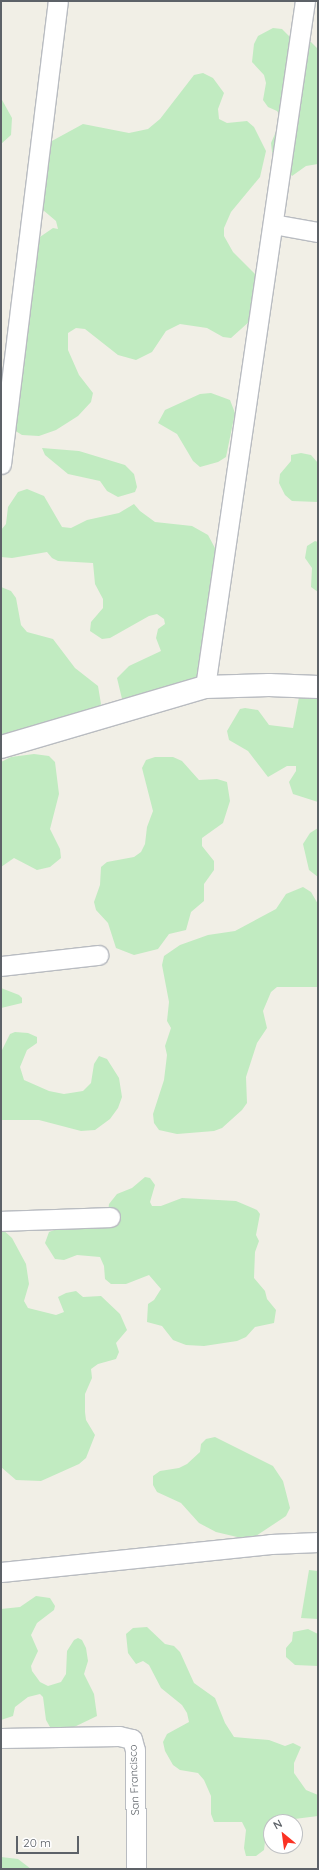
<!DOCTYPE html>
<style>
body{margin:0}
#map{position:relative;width:319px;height:1870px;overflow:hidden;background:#f1efe6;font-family:Quicksand,sans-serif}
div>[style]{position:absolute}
.green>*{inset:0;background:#c1ebc1}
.roads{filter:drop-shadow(1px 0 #b9bcc1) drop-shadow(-1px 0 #b9bcc1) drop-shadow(0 1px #b9bcc1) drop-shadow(0 -1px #b9bcc1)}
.minor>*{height:19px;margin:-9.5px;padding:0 9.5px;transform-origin:9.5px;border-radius:9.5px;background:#fff}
.tertiary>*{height:22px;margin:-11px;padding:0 11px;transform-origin:11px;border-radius:11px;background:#fff}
span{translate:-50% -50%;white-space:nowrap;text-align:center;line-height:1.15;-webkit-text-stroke:3px #fff;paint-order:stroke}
.street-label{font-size:11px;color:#5d6268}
.frame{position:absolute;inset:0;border:2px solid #5d6268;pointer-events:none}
.north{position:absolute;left:263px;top:1814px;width:40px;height:40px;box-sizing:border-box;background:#fff;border:1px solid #bec0c3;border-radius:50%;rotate:331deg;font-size:11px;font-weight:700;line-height:16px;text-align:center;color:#5d6268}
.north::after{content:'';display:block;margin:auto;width:14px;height:18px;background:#fb3223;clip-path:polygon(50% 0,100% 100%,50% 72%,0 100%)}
.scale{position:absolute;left:16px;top:1836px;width:63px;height:18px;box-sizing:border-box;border:2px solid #5d6268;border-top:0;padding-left:5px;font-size:12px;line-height:14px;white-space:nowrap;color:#5d6268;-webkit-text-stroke:3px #fff;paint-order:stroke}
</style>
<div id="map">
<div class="green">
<i style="clip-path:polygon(273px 28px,282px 29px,294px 41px,311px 42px,318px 49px,318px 164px,306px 166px,292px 176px,272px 152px,271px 143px,282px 118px,277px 111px,268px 107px,263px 100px,266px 83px,264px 75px,252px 62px,254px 44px,258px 36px)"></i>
<i style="clip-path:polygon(203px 73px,213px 78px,224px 93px,218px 109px,219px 119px,227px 123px,247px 121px,254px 127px,266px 151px,260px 177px,231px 212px,224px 228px,224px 236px,233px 252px,260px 279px,251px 320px,231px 338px,223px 337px,207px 328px,180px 324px,166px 331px,152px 352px,136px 360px,118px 355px,85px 329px,76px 328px,68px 333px,68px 350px,79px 375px,93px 393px,91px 402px,78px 416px,56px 430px,39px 436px,22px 435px,14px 430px,1px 412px,1px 383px,5px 355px,15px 341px,37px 239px,53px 228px,58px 229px,56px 221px,43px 210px,36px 195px,50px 142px,83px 124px,129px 133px,148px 129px,160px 119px,194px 75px)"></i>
<i style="clip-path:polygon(1px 98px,12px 118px,11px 135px,1px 144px)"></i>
<i style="clip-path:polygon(211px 393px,230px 400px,235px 413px,226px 457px,218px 462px,200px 467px,193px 461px,177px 434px,158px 423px,165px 410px,200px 394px)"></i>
<i style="clip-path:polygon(42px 448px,79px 451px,125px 465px,134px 474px,137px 487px,135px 492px,118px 497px,107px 491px,100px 481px,68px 474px,45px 455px)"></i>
<i style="clip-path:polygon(301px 453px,311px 455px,318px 463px,318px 502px,292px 501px,285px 495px,279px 483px,280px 474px,291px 461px,291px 455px)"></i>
<i style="clip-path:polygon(27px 489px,44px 496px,62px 527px,71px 528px,87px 520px,119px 513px,134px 504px,140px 511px,155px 522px,192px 526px,208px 535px,216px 550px,197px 680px,123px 703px,117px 678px,129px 666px,161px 651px,156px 638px,158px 629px,165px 624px,164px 619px,157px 614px,149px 616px,110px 638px,102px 639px,90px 631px,91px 622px,103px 608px,103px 599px,95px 584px,93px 563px,58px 561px,52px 558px,47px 552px,12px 558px,1px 557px,1px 530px,6px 524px,8px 507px,18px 492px)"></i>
<i style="clip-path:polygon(315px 541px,318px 542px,318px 592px,311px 587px,312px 568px,305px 558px,307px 546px)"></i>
<i style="clip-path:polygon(1px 587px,11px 591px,16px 598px,21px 625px,27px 632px,53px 639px,75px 668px,98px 686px,101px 704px,97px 713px,1px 741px)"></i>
<i style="clip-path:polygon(318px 690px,318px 802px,293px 794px,289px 782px,296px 771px,296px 766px,287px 766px,268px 777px,248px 751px,229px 740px,227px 731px,240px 709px,245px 708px,258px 710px,269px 725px,293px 728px,300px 692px)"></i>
<i style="clip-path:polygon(34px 754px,49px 756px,55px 762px,59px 794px,50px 829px,60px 849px,61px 858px,50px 867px,37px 870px,14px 858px,1px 867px,1px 762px,11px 757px)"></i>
<i style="clip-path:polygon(155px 757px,173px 757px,182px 761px,199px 780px,217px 779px,227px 782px,230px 801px,223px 823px,202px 838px,202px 846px,214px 861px,214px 870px,204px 884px,204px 901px,191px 912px,186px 930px,169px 934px,158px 949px,134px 955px,116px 948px,108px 923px,96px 910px,94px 902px,100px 885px,101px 867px,107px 862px,134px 857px,141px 852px,145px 844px,147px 827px,153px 811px,142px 768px,146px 760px)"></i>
<i style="clip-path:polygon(318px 828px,318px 877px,309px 870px,303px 844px,310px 833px)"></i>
<i style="clip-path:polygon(303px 887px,311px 892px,318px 904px,318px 987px,277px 987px,271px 992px,263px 1011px,267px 1028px,257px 1043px,246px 1077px,247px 1103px,242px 1110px,222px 1128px,214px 1131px,177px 1134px,159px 1130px,154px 1123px,153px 1114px,164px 1080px,167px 1055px,165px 1046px,171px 1028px,167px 1021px,169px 1002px,162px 965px,164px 956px,180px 945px,208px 935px,235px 931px,276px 909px,286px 894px)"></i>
<i style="clip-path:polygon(1px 988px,19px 995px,22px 998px,22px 1003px,1px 1008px)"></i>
<i style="clip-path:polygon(15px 1032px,28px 1033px,37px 1037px,37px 1043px,27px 1050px,20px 1067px,24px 1080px,49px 1091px,64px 1094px,83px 1091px,91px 1083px,94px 1064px,99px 1056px,107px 1059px,119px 1078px,122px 1097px,118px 1108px,110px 1119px,95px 1130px,81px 1131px,39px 1120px,1px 1120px,1px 1052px,10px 1034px)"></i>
<i style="clip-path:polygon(145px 1177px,150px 1178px,155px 1185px,150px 1202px,152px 1206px,161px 1206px,182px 1198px,236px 1201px,257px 1210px,260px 1214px,256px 1235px,259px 1241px,255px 1252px,254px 1278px,265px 1291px,267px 1299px,276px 1310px,274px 1323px,255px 1327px,246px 1337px,237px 1341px,204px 1346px,186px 1345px,173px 1340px,162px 1326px,147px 1322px,148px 1304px,154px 1300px,161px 1289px,149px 1275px,126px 1284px,111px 1284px,105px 1279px,104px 1266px,100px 1257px,77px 1255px,64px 1260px,55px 1259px,45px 1243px,49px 1232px,57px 1229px,118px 1224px,118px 1219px,108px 1213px,109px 1204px,117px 1194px,132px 1188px)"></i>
<i style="clip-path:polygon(1px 1228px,12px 1238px,26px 1264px,29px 1284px,24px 1301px,28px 1308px,56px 1315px,64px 1312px,58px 1297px,66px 1293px,76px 1291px,83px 1297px,101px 1296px,120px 1314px,127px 1330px,116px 1343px,119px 1352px,116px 1359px,98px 1364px,91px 1369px,92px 1378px,85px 1394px,85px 1412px,86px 1420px,95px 1435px,86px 1458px,79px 1464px,41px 1481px,16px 1480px,1px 1467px)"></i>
<i style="clip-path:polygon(215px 1437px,273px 1466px,283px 1481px,290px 1508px,286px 1516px,250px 1540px,216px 1532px,199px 1523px,181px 1503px,157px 1492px,153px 1485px,153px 1476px,160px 1471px,179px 1468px,187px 1464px,200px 1452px,201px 1444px,206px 1439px)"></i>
<i style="clip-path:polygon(309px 1570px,318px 1571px,318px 1619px,301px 1618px)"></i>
<i style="clip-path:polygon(36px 1596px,50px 1598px,55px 1606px,54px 1610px,37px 1623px,31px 1635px,38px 1651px,31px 1666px,32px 1671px,40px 1682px,48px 1686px,61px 1682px,66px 1674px,67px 1651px,74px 1640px,78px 1638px,82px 1640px,86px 1648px,88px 1661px,84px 1674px,94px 1694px,97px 1716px,70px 1729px,50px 1727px,46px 1720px,43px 1697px,40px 1694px,28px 1697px,15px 1707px,13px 1716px,1px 1720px,1px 1609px,20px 1607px)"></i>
<i style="clip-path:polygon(147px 1627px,165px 1644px,174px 1646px,180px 1652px,194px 1683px,215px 1698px,225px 1723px,234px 1737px,269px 1740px,285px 1746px,293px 1743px,301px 1747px,294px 1763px,294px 1773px,306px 1790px,318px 1795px,318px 1816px,271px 1822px,271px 1828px,266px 1833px,264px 1850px,256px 1856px,246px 1856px,244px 1848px,246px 1830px,242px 1822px,214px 1822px,211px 1814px,211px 1796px,204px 1780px,198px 1773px,180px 1770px,173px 1765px,165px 1751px,163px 1742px,167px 1734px,189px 1722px,187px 1713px,182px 1705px,161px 1688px,149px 1665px,143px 1661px,136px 1664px,128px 1653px,126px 1634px,133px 1628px)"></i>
<i style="clip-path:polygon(308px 1629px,318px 1634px,318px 1666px,295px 1665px,286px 1657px,286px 1648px,292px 1641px,293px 1632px)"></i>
<i style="clip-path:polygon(1px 1857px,18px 1859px,31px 1869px,1px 1869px)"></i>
</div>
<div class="roads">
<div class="minor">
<i style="left:273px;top:224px;width:46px;rotate:10.1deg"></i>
<i style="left:1px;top:464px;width:466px;rotate:-83deg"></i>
<i style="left:205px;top:687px;width:693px;rotate:-81.71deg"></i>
<i style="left:1px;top:966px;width:98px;rotate:-6.5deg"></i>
<i style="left:1px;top:1221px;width:109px;rotate:-2.1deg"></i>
<i style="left:1px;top:1572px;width:271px;rotate:-5.9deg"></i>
<i style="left:271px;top:1544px;width:47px;rotate:-2.4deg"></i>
<i style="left:1px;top:1738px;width:118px;rotate:-1deg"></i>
<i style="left:119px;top:1736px;width:13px;rotate:13deg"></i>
<i style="left:132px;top:1739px;width:11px;rotate:75deg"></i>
<i style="left:135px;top:1750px;width:119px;rotate:89.5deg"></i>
</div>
<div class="tertiary">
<i style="left:1px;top:747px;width:213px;rotate:-16.4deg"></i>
<i style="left:205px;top:687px;width:64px;rotate:-1.8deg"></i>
<i style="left:269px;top:685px;width:49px;rotate:2.3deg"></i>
</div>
</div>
<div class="street-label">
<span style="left:134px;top:1780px;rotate:-92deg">San Francisco</span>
</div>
<div class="frame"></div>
<div class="north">N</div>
<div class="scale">20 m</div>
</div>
